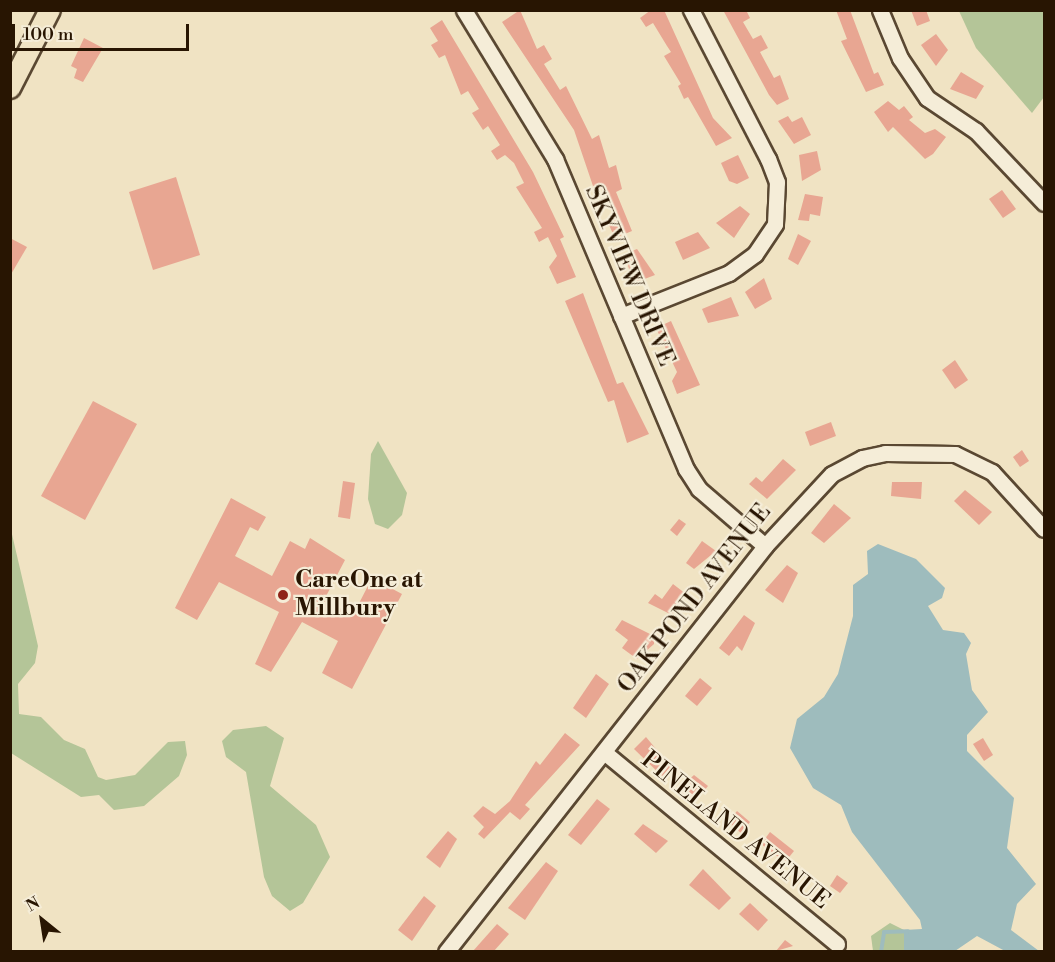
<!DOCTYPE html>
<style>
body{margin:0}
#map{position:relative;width:1055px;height:962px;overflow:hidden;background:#f0e3c3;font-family:"Libre Bodoni",serif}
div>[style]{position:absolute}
.green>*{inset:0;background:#b4c598}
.water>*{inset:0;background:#9ebcbd}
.stream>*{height:4px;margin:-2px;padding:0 2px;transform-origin:2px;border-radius:2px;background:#9ebcbd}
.building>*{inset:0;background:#e8a692}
.roads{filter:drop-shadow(2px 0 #5a4832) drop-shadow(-2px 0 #5a4832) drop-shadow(0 2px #5a4832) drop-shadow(0 -2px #5a4832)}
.minor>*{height:15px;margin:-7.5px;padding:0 7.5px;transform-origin:7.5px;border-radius:7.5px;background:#f5edd8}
.major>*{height:20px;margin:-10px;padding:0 10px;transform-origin:10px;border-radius:10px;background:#f0e3c3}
.dots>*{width:16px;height:16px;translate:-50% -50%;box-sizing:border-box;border:3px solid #f5edd8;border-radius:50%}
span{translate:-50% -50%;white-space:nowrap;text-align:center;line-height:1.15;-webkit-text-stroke:4.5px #f5edd8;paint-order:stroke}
.street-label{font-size:24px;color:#281502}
.poi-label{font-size:24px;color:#281502;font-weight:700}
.left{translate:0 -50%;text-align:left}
.frame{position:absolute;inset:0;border:12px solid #281502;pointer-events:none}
.north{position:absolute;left:12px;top:890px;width:60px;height:60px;-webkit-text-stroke:4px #f5edd8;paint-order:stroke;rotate:330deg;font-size:16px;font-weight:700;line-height:24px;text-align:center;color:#281502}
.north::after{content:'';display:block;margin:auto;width:21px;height:27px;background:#281502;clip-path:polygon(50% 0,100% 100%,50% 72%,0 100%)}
.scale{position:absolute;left:12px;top:24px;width:177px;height:27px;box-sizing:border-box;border:3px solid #281502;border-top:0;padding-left:8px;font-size:18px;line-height:21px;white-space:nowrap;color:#281502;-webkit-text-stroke:4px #f5edd8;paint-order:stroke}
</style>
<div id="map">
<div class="green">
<i style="clip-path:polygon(959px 11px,1044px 11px,1044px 97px,1032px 113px,976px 48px)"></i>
<i style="clip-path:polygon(378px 441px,407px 493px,402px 515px,388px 529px,375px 524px,368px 499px,371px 454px)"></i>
<i style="clip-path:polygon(11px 530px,38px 646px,35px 663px,18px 684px,19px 714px,41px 717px,64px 740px,85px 749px,98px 777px,106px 780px,135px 775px,168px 742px,185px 741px,187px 755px,179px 776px,144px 806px,114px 810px,99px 795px,81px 797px,11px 753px)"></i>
<i style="clip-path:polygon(266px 726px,284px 738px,270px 786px,316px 825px,330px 857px,303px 903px,290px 911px,272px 896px,264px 877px,246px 772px,226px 757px,222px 741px,233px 730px)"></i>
<i style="clip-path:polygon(890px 923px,904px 930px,904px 951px,873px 951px,871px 936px)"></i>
</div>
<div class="water">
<i style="clip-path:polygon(878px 544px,916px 559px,945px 588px,942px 598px,928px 606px,943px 630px,964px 633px,971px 643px,966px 654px,972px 690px,988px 712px,967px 735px,967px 751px,1014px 798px,1007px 848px,1036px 884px,1017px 904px,1011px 930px,1039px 951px,1005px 951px,977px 936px,955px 951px,904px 951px,904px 930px,922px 929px,920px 920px,852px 832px,841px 805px,813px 788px,790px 748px,797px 719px,824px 697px,838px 674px,853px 616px,853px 585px,868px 574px,867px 551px)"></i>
</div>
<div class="stream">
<i style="left:881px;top:952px;width:20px;rotate:-81deg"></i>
<i style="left:884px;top:932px;width:24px;rotate:-2deg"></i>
</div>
<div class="building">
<i style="clip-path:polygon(520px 10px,537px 49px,544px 45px,552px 59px,544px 64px,560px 90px,566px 86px,592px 139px,599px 135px,609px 168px,616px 165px,622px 189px,616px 192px,632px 231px,615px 238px,609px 225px,613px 210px,603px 188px,593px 186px,574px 130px,502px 22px)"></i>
<i style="clip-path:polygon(651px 10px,664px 10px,713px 118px,732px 138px,716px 146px,688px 97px,684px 99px,678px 86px,681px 84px,664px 56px,671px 52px,667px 46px,653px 23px,646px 27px,640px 18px)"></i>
<i style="clip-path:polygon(723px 10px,746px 10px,750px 18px,743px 22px,753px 39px,761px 35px,768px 48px,760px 52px,774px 78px,780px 75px,789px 99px,777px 105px,769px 95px)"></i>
<i style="clip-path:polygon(836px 10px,850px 10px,874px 74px,878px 72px,884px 85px,866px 92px,841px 41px,847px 39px)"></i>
<i style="clip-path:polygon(911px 10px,926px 10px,930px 21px,917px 26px)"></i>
<i style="clip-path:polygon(442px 20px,533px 172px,564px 237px,560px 239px,576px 277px,557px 284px,549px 267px,557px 256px,548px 237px,539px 242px,534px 232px,542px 228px,516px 187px,524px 183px,514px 163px,505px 155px,497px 160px,491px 151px,500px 145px,488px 126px,483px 130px,472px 113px,479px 109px,468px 91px,461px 95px,445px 55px,439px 58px,431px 45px,438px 41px,430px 28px)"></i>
<i style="clip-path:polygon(936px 34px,948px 50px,936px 66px,921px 45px)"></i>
<i style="clip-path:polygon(84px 38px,103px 48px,83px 82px,74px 78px,77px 69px,71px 66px)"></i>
<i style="clip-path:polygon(961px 72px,984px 86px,976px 99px,950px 89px)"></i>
<i style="clip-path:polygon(888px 101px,899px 110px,904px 106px,913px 117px,909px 120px,925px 133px,935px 129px,946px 137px,933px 154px,925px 159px,893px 127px,888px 132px,874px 112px)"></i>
<i style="clip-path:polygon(788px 116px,792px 122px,802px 117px,811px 135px,794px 144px,778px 121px)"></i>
<i style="clip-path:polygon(817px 151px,821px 170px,802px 181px,799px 155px)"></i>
<i style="clip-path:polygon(738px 155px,749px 178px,737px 184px,729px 181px,721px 163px)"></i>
<i style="clip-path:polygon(176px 177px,200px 255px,153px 270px,129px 192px)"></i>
<i style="clip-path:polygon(1002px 190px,1016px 209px,1003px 218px,989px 199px)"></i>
<i style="clip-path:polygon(805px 194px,823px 197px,820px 216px,810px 214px,809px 221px,798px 220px)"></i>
<i style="clip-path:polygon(740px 206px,750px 214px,734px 238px,716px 223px)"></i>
<i style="clip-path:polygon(698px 232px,710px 248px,683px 260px,675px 242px)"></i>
<i style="clip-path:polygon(798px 234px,811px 241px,798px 265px,788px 259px)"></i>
<i style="clip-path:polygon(10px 238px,27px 247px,10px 276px)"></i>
<i style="clip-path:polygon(637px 249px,655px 275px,634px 283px,624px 254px)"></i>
<i style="clip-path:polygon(764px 278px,772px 299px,755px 309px,745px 292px)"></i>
<i style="clip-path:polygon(583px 293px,617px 384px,623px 382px,649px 434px,627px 443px,614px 400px,608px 402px,565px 301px)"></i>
<i style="clip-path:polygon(731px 297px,739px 316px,708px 323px,702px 309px)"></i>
<i style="clip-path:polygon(671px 321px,700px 385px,677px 394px,672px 381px,677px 372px,656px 328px)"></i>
<i style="clip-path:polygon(955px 360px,968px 380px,955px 389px,942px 370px)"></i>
<i style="clip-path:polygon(93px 401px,137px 424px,85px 520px,41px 496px)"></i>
<i style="clip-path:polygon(831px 422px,836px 436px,810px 446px,805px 432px)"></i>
<i style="clip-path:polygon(1022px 450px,1029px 461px,1020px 467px,1013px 457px)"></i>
<i style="clip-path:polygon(783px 459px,796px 470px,767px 499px,749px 484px,756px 477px,762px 482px)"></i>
<i style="clip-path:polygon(343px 481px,355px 483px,350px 519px,338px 517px)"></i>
<i style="clip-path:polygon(892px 482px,922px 482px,921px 499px,891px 496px)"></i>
<i style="clip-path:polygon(965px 490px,992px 512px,979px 525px,954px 501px)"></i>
<i style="clip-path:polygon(231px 498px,266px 517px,258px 531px,250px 527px,235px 556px,272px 576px,290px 541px,305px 549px,310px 538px,345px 560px,324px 600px,353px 615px,372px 578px,402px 594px,352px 689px,322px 673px,338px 641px,302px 622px,271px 672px,255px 664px,279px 612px,219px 582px,197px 620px,175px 608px)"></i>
<i style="clip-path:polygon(834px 504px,851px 518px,824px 543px,811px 533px)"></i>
<i style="clip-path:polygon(679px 519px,686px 524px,677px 536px,670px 530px)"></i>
<i style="clip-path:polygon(702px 541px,716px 551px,694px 569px,686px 563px)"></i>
<i style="clip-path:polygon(787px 565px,798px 573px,783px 603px,765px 590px)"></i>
<i style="clip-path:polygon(673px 584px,686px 594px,672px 615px,648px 603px,655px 594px,662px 599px)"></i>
<i style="clip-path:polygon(744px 615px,755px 623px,742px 651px,737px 646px,729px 656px,719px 648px)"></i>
<i style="clip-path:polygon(622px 620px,654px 636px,654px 644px,637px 659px,622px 648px,628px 640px,615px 630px)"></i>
<i style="clip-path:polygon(596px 674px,609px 684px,586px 718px,573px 708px)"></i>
<i style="clip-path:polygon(700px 678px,712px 688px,697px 706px,685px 696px)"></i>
<i style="clip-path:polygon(565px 733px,580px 745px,525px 805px,530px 809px,520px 820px,510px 812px,484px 839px,478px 834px,484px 827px,473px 816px,483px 806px,495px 814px,510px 801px,536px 761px,540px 765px)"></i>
<i style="clip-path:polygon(646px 737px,671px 767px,662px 776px,634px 749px)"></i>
<i style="clip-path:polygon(983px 738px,993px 755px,984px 761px,973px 744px)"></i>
<i style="clip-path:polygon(694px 775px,708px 786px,694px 803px,677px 790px)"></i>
<i style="clip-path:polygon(597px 799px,610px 809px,581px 845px,568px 835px)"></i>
<i style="clip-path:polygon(737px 811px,750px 822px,741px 833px,728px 822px)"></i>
<i style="clip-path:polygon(643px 824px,668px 841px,656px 853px,634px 834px)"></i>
<i style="clip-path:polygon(448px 831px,457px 839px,440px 868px,426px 857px)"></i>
<i style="clip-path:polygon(770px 832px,794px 851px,785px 862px,761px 844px)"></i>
<i style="clip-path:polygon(546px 862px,558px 871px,525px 920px,508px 908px)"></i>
<i style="clip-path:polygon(703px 869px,731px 898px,719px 910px,689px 885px)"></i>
<i style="clip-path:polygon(837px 875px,848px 883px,840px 893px,830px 886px)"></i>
<i style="clip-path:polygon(424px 896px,436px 906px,412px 941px,398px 930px)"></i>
<i style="clip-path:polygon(750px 903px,768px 920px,758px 931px,739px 914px)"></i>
<i style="clip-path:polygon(497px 924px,509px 934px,494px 951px,473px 951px)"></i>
<i style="clip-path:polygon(785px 940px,793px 946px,776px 951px)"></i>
</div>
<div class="roads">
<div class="minor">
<i style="left:464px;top:10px;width:175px;rotate:58.6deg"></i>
<i style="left:555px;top:159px;width:337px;rotate:67.1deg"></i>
<i style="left:686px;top:469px;width:24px;rotate:57deg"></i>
<i style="left:699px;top:489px;width:87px;rotate:40.8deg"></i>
<i style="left:880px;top:10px;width:52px;rotate:67.4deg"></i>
<i style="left:900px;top:58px;width:48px;rotate:56deg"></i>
<i style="left:927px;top:98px;width:59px;rotate:34deg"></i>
<i style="left:976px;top:131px;width:99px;rotate:46.6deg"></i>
<i style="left:621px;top:316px;width:116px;rotate:-21.7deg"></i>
<i style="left:729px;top:273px;width:32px;rotate:-36deg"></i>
<i style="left:755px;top:254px;width:36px;rotate:-56deg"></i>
<i style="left:775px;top:224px;width:42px;rotate:-87.3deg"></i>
<i style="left:777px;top:182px;width:25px;rotate:-111deg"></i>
<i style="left:768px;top:159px;width:168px;rotate:-117.3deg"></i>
<i style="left:604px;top:752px;width:302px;rotate:39.5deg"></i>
<i style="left:446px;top:952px;width:516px;rotate:-51.84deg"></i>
<i style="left:765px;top:546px;width:98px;rotate:-47.1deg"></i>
<i style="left:832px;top:474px;width:34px;rotate:-28deg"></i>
<i style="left:862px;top:458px;width:24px;rotate:-12deg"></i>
<i style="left:885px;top:453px;width:70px;rotate:0.8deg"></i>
<i style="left:955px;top:454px;width:41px;rotate:25.9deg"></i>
<i style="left:992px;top:472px;width:77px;rotate:47.6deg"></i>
</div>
<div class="major">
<i style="left:10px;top:88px;width:88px;rotate:-62.9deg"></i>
</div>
</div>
<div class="dots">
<i style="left:283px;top:595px;background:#8f2418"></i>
</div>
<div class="street-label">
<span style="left:629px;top:276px;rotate:67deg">SKYVIEW DRIVE</span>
<span style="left:695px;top:599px;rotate:-52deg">OAK POND AVENUE</span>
<span style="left:735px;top:831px;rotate:39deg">PINELAND AVENUE</span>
</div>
<div class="poi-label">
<span class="left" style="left:295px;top:595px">CareOne at<br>Millbury</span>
</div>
<div class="frame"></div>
<div class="north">N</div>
<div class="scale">100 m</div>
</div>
